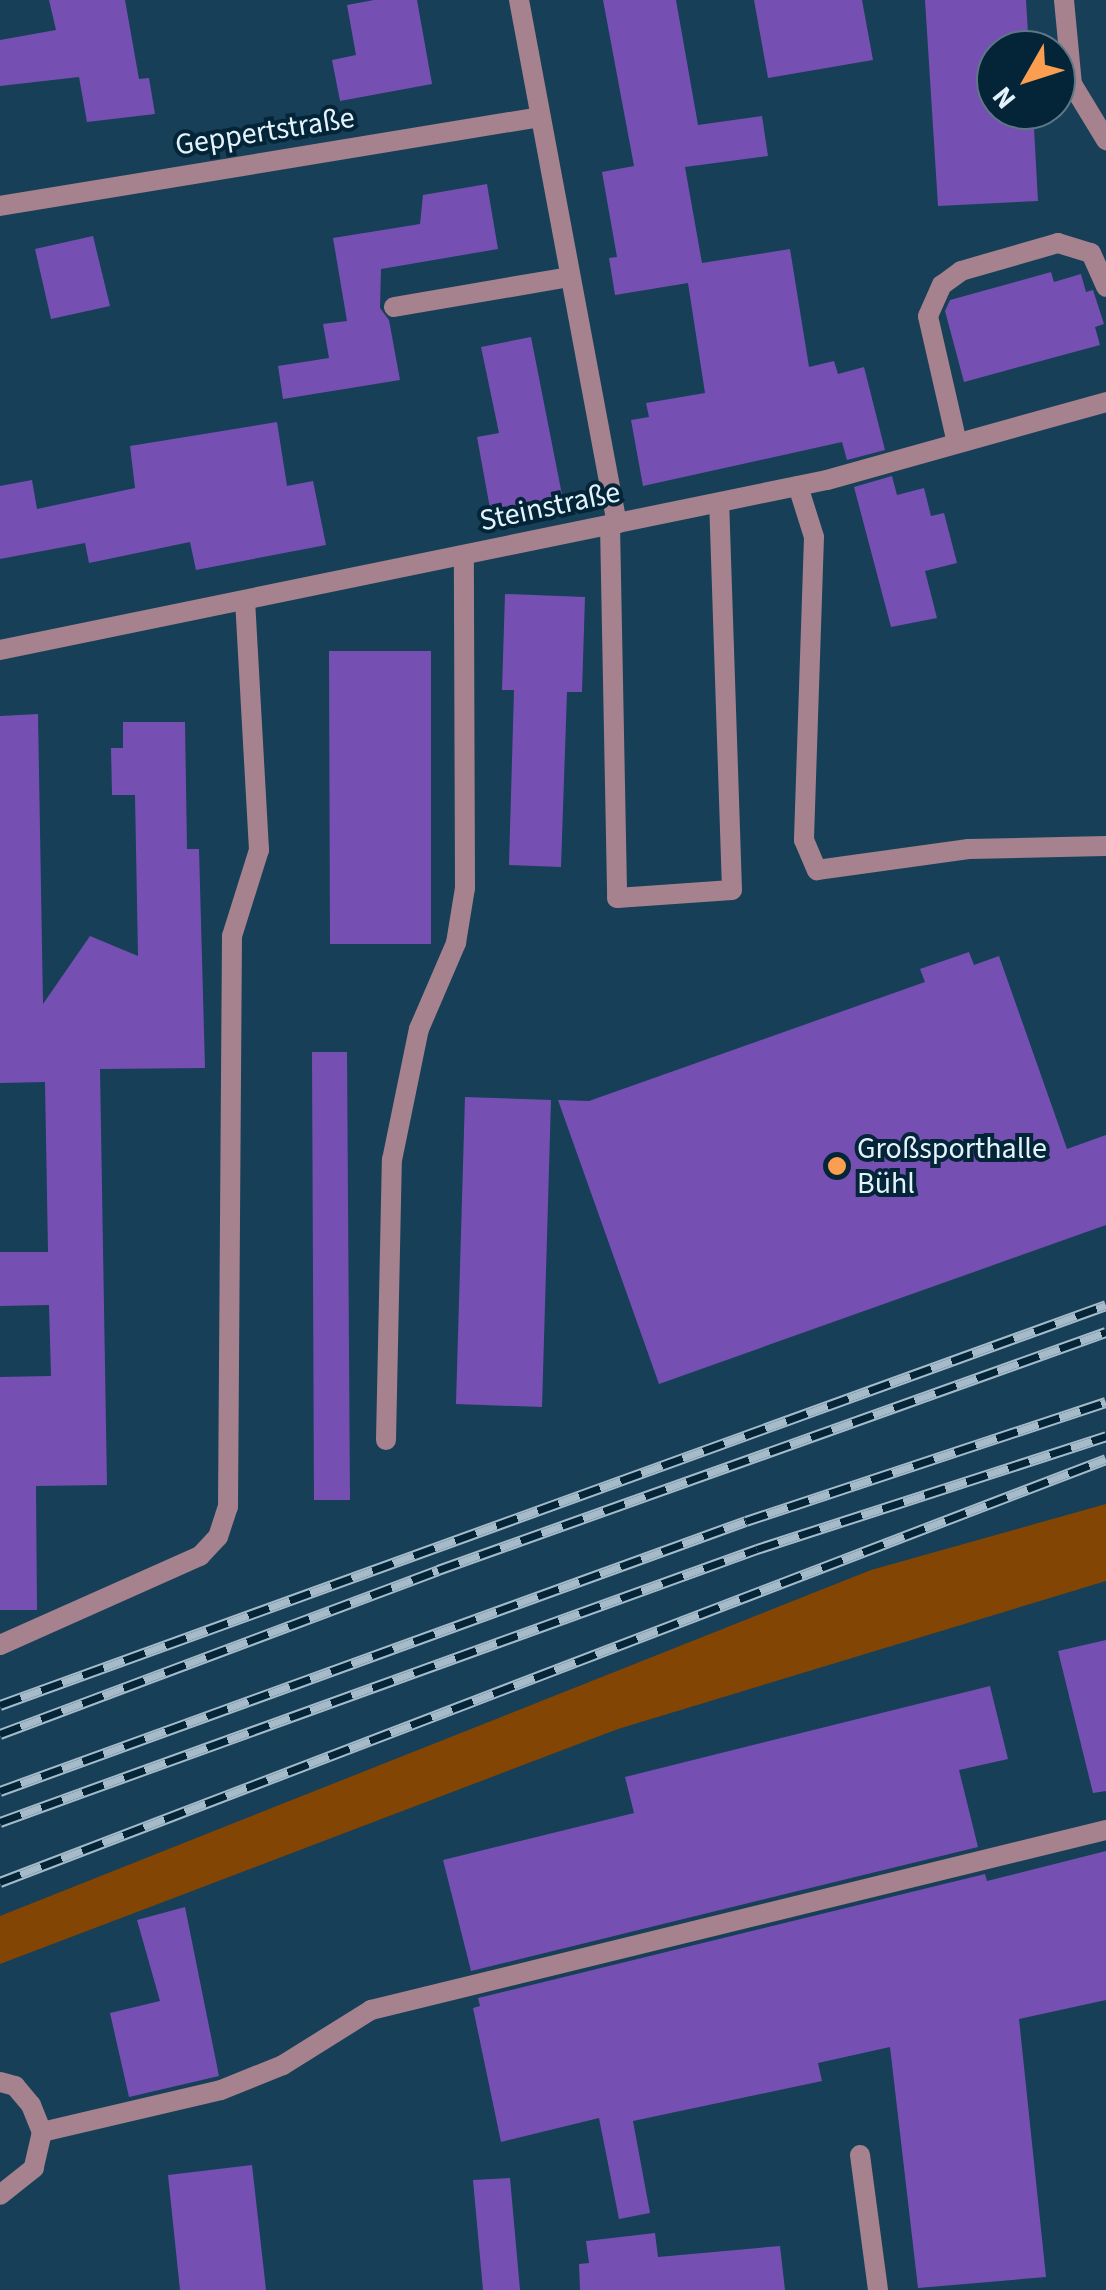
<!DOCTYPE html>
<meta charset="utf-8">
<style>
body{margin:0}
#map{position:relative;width:1106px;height:2290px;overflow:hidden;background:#173f57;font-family:"Source Sans 3",sans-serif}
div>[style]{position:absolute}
.green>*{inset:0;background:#824503}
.building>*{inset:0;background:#7550b2}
.lane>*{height:20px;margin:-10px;padding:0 10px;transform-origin:10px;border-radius:10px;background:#a5828d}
.street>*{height:20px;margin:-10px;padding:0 10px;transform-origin:10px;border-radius:10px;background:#a5828d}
.rail>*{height:11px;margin-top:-5.5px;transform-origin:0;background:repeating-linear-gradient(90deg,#042538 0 22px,#a5bbc9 0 44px);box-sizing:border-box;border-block:2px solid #a5bbc9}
.dots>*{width:28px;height:28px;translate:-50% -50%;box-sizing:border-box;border:5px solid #042538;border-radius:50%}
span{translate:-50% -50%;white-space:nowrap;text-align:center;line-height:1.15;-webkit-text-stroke:8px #042538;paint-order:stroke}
.street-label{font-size:30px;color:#e4f2fc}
.poi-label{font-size:30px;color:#e4f2fc}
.left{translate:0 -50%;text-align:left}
.north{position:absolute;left:976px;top:30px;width:100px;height:100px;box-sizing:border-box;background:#042538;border:2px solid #5e7786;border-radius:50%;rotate:231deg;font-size:28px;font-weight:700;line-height:40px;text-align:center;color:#e4f2fc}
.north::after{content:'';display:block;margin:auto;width:35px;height:45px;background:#fb9e50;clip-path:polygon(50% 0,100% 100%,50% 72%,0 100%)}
</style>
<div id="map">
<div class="green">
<i style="clip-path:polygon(1106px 1504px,1106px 1581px,618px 1729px,0 1964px,0 1916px,871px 1570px)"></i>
</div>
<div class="building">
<i style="clip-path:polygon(49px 0,125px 0,139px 79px,149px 78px,155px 114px,87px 122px,79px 77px,0 86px,0 40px,56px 30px)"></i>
<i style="clip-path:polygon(374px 0,417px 0,432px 84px,340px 101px,332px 60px,356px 55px,347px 5px)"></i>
<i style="clip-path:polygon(603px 0,676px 0,698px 125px,762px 116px,768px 156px,685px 167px,702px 263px,790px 249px,809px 367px,834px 361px,838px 374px,864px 367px,885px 450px,847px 460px,842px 442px,643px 486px,631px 420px,649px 417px,646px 403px,705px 393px,688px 283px,615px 295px,609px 258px,617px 257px,602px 172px,634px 166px)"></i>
<i style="clip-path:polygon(754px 0,862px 0,873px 60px,768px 78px)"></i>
<i style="clip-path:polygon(925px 0,1026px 0,1029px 50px,996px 50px,996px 110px,1033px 110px,1038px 201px,938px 206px)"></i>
<i style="clip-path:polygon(487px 184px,498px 249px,381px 269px,380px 308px,389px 320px,400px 380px,283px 399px,278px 366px,329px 358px,323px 324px,347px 321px,333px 238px,420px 224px,423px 195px)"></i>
<i style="clip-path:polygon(93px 236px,110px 306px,51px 319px,35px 249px)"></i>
<i style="clip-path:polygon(1051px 272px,1054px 282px,1081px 274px,1086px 292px,1093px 290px,1104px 324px,1095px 327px,1100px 345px,964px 382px,945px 311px,950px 300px)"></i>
<i style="clip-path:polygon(531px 337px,563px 500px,491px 514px,477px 437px,499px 433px,481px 347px)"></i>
<i style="clip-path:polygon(277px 422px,287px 486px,313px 481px,326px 545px,196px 570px,190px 542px,89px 563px,85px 543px,0 559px,0 486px,32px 480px,37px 509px,135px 488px,130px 446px)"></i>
<i style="clip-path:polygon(892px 476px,897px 495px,924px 488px,931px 516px,944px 513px,957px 563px,925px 571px,937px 618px,891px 627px,854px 487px)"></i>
<i style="clip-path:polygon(505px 594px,585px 597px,582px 692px,567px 692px,561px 867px,509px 865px,514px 690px,502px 690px)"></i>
<i style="clip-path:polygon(329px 651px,431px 651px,431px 944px,330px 944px)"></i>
<i style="clip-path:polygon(38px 714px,43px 1004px,90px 936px,138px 956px,135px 795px,112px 795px,111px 748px,123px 748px,123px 722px,185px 722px,187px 849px,199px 849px,205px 1068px,100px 1069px,107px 1485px,36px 1486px,37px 1610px,0 1610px,0 1377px,51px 1376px,49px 1305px,0 1306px,0 1252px,48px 1252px,45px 1082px,0 1083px,0 716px)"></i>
<i style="clip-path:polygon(969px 952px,974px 965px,999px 956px,1067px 1149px,1106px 1135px,1106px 1225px,659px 1384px,558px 1100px,589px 1101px,925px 982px,920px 969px)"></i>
<i style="clip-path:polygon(312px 1052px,347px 1052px,350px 1500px,314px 1500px)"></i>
<i style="clip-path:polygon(465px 1097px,551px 1100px,542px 1407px,456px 1404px)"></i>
<i style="clip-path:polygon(1106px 1640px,1106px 1791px,1093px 1793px,1058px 1651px)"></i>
<i style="clip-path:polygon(990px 1686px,1008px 1759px,959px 1770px,978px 1847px,471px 1971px,443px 1860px,634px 1813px,625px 1777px)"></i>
<i style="clip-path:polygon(1106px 1851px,1106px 2000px,1019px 2019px,1046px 2277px,918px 2288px,890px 2047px,818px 2063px,822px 2081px,633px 2121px,650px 2213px,619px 2219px,599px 2118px,501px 2142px,473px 2008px,480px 2006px,478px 1998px,985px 1874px,987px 1881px)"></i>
<i style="clip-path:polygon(185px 1907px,219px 2076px,129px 2097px,110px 2013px,160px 2001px,137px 1920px)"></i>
<i style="clip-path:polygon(252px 2165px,266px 2290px,180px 2290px,168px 2175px)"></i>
<i style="clip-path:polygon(510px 2178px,520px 2290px,483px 2290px,473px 2180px)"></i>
<i style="clip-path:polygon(655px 2233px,658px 2257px,780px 2246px,785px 2290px,580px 2290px,579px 2264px,589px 2263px,586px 2241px)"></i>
</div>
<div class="lane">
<i style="left:1064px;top:0;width:84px;rotate:84.6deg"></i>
<i style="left:1072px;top:84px;width:66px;rotate:58.7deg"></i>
<i style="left:394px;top:307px;width:178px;rotate:-9.7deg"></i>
<i style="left:957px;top:443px;width:130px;rotate:-102.9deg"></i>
<i style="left:928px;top:316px;width:34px;rotate:-66deg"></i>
<i style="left:942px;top:285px;width:24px;rotate:-36deg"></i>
<i style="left:961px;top:271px;width:101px;rotate:-16.1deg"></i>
<i style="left:1058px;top:243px;width:34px;rotate:17deg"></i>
<i style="left:1091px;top:253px;width:37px;rotate:66deg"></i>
<i style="left:798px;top:486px;width:53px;rotate:72.6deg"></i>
<i style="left:814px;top:537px;width:303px;rotate:91.9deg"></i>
<i style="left:804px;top:840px;width:33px;rotate:67deg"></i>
<i style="left:817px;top:870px;width:153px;rotate:-7.9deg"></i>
<i style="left:969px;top:849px;width:137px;rotate:-1.3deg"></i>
<i style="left:610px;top:525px;width:373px;rotate:88.9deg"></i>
<i style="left:617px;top:898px;width:115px;rotate:-4deg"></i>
<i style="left:732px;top:890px;width:387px;rotate:-91.9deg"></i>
<i style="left:386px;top:1440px;width:280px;rotate:-88.8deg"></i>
<i style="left:392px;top:1160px;width:134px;rotate:-78.4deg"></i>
<i style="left:419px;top:1029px;width:94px;rotate:-66.7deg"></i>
<i style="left:456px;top:943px;width:56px;rotate:-80.7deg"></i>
<i style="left:465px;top:888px;width:333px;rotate:-90.2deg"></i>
<i style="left:0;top:1645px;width:219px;rotate:-24deg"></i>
<i style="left:200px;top:1556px;width:26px;rotate:-47deg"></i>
<i style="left:218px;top:1537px;width:32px;rotate:-72deg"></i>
<i style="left:228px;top:1507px;width:571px;rotate:-89.6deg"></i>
<i style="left:232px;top:936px;width:90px;rotate:-72.6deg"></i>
<i style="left:259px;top:850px;width:250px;rotate:-93.2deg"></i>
<i style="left:42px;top:2132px;width:184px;rotate:-13.2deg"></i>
<i style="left:221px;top:2090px;width:67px;rotate:-22deg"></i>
<i style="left:283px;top:2065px;width:104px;rotate:-32deg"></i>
<i style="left:371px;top:2010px;width:757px;rotate:-13.76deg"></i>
</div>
<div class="street">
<i style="left:519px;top:0;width:533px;rotate:79.41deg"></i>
<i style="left:0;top:206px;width:547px;rotate:-9.36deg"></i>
<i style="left:0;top:650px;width:844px;rotate:-11.62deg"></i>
<i style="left:827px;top:480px;width:290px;rotate:-15.6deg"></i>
<i style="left:0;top:2082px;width:16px;rotate:15deg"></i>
<i style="left:15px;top:2086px;width:25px;rotate:50deg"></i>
<i style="left:31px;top:2105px;width:29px;rotate:68deg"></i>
<i style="left:42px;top:2132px;width:37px;rotate:103deg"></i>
<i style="left:34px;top:2168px;width:43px;rotate:141.5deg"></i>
<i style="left:860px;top:2155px;width:136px;rotate:82.4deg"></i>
</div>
<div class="rail">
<i style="left:0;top:1705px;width:1176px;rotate:-19.88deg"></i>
<i style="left:0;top:1734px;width:468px;rotate:-20.5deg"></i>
<i style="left:438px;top:1570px;width:709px;rotate:-19.61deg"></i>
<i style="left:0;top:1791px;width:793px;rotate:-19.9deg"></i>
<i style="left:746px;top:1521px;width:379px;rotate:-18.3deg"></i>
<i style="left:0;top:1822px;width:805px;rotate:-19.83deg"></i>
<i style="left:757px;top:1549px;width:367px;rotate:-17.9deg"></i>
<i style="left:0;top:1882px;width:1184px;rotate:-20.93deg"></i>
</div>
<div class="dots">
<i style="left:837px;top:1166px;background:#fb9e50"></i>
</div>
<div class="street-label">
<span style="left:265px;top:132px;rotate:-9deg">Geppertstraße</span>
<span style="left:550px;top:507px;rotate:-12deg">Steinstraße</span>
</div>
<div class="poi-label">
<span class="left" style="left:857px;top:1166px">Großsporthalle<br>Bühl</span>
</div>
<div class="north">N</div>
</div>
